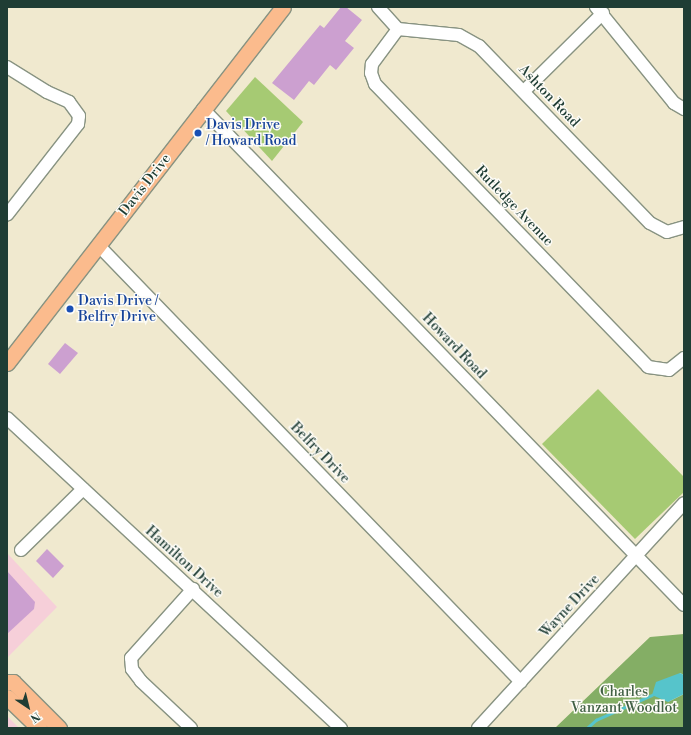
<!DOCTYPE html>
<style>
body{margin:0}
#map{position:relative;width:691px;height:735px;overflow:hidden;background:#f0e9cf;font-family:"Libre Bodoni",serif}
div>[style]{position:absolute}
.built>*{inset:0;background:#f6cfd9}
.green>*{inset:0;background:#a6ca73}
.forest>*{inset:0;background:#84ae65}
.water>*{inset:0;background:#56c4cb}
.stream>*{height:2.5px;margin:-1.25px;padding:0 1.25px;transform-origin:1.25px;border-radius:1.25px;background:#56c4cb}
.building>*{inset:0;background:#cca0d0}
.roads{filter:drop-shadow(1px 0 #889382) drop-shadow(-1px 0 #889382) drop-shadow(0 1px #889382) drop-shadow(0 -1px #889382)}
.minor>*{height:12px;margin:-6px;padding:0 6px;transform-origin:6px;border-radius:6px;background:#fff}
.major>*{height:15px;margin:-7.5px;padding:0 7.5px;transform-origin:7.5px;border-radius:7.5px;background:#fbbb8d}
.dots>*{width:11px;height:11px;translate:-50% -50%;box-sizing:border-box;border:2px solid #fdfcf7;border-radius:50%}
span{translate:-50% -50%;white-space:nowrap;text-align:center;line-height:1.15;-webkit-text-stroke:3px #fdfcf7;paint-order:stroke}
.street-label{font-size:14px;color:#1f3d34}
.transit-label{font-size:14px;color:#164399}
.left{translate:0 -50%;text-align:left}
.park-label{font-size:14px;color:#416044}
.frame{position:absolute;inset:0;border:8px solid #1f3d34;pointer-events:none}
.north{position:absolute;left:8px;top:687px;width:40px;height:40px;-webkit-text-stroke:3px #fdfcf7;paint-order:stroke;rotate:145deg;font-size:11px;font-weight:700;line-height:16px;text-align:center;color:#1f3d34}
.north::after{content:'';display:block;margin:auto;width:14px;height:18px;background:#1f3d34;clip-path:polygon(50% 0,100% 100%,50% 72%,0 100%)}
</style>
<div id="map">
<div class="built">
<i style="clip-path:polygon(7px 553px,57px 607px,7px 658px)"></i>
<i style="clip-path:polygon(7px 716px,19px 728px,7px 728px)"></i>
</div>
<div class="green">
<i style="clip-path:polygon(255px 77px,303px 122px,272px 161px,226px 111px)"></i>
<i style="clip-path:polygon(598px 389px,684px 477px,684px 492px,635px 539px,542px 444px)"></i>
</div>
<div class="forest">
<i style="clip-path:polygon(684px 634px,684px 675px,680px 673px,668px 702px,684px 694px,684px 728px,555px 728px,650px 637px)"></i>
</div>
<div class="water">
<i style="clip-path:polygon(680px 673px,684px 675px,684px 694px,668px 702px,652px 695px,656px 682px)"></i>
</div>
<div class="stream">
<i style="left:587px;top:728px;width:12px;rotate:-42deg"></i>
<i style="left:596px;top:720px;width:61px;rotate:-24.1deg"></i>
</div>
<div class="building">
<i style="clip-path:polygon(341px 7px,346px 7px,362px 20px,345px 41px,354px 48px,336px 70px,330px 65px,314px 85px,309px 81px,294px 100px,272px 83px,320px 25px,324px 28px)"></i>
<i style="clip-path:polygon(65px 343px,78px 353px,60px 374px,48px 364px)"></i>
<i style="clip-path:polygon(47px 549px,64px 566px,53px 578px,36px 561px)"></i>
<i style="clip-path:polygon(7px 571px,35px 602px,34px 609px,7px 634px)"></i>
</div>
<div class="roads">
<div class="minor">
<i style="left:378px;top:7px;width:30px;rotate:48deg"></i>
<i style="left:596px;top:7px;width:124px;rotate:50.9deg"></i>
<i style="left:674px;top:103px;width:12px;rotate:31deg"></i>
<i style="left:398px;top:29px;width:44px;rotate:126.6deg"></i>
<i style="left:372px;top:64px;width:9px;rotate:96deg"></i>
<i style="left:371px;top:73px;width:12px;rotate:70deg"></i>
<i style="left:375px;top:84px;width:393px;rotate:46deg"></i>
<i style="left:648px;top:367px;width:21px;rotate:8deg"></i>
<i style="left:669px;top:370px;width:19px;rotate:-39deg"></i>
<i style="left:398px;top:29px;width:61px;rotate:5.6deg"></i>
<i style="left:459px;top:35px;width:23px;rotate:29deg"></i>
<i style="left:479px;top:46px;width:246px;rotate:46deg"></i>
<i style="left:650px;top:223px;width:19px;rotate:28deg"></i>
<i style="left:667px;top:232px;width:18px;rotate:-16deg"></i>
<i style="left:7px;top:67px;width:47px;rotate:32deg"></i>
<i style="left:47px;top:92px;width:24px;rotate:24deg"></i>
<i style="left:69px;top:102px;width:17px;rotate:54deg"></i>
<i style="left:79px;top:116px;width:8px;rotate:97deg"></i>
<i style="left:78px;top:124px;width:115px;rotate:128deg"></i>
<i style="left:524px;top:91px;width:111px;rotate:-44.6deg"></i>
<i style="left:203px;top:109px;width:691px;rotate:45.88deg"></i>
<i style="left:98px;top:245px;width:608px;rotate:45.93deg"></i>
<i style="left:7px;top:418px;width:456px;rotate:42.9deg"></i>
<i style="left:21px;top:550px;width:87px;rotate:-44.5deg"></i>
<i style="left:191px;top:728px;width:69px;rotate:-136.8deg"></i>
<i style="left:141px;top:681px;width:15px;rotate:-127deg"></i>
<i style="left:132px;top:669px;width:11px;rotate:-95deg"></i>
<i style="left:131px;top:658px;width:93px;rotate:-48.1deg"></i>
<i style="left:478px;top:728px;width:305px;rotate:-47.5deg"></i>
</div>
<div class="major">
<i style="left:7px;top:363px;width:450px;rotate:-52.2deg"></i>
<i style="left:7px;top:682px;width:6px"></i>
<i style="left:13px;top:682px;width:65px;rotate:45deg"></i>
<i style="left:7px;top:697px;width:45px;rotate:44.1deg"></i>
</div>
</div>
<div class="dots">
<i style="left:198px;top:133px;background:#1a4fb4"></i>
<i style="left:70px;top:309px;background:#1a4fb4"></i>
</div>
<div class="street-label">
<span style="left:549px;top:96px;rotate:46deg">Ashton Road</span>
<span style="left:145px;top:185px;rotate:-52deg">Davis Drive</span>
<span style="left:514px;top:206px;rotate:46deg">Rutledge Avenue</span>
<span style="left:454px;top:346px;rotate:46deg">Howard Road</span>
<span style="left:320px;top:453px;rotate:46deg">Belfry Drive</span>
<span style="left:184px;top:562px;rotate:42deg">Hamilton Drive</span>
<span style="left:570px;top:606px;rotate:-47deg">Wayne Drive</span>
</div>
<div class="transit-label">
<span class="left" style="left:206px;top:133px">Davis Drive<br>/ Howard Road</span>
<span class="left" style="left:78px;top:309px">Davis Drive /<br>Belfry Drive</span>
</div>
<div class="park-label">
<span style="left:624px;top:700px">Charles<br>Vanzant Woodlot</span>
</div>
<div class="frame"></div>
<div class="north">N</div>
</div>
